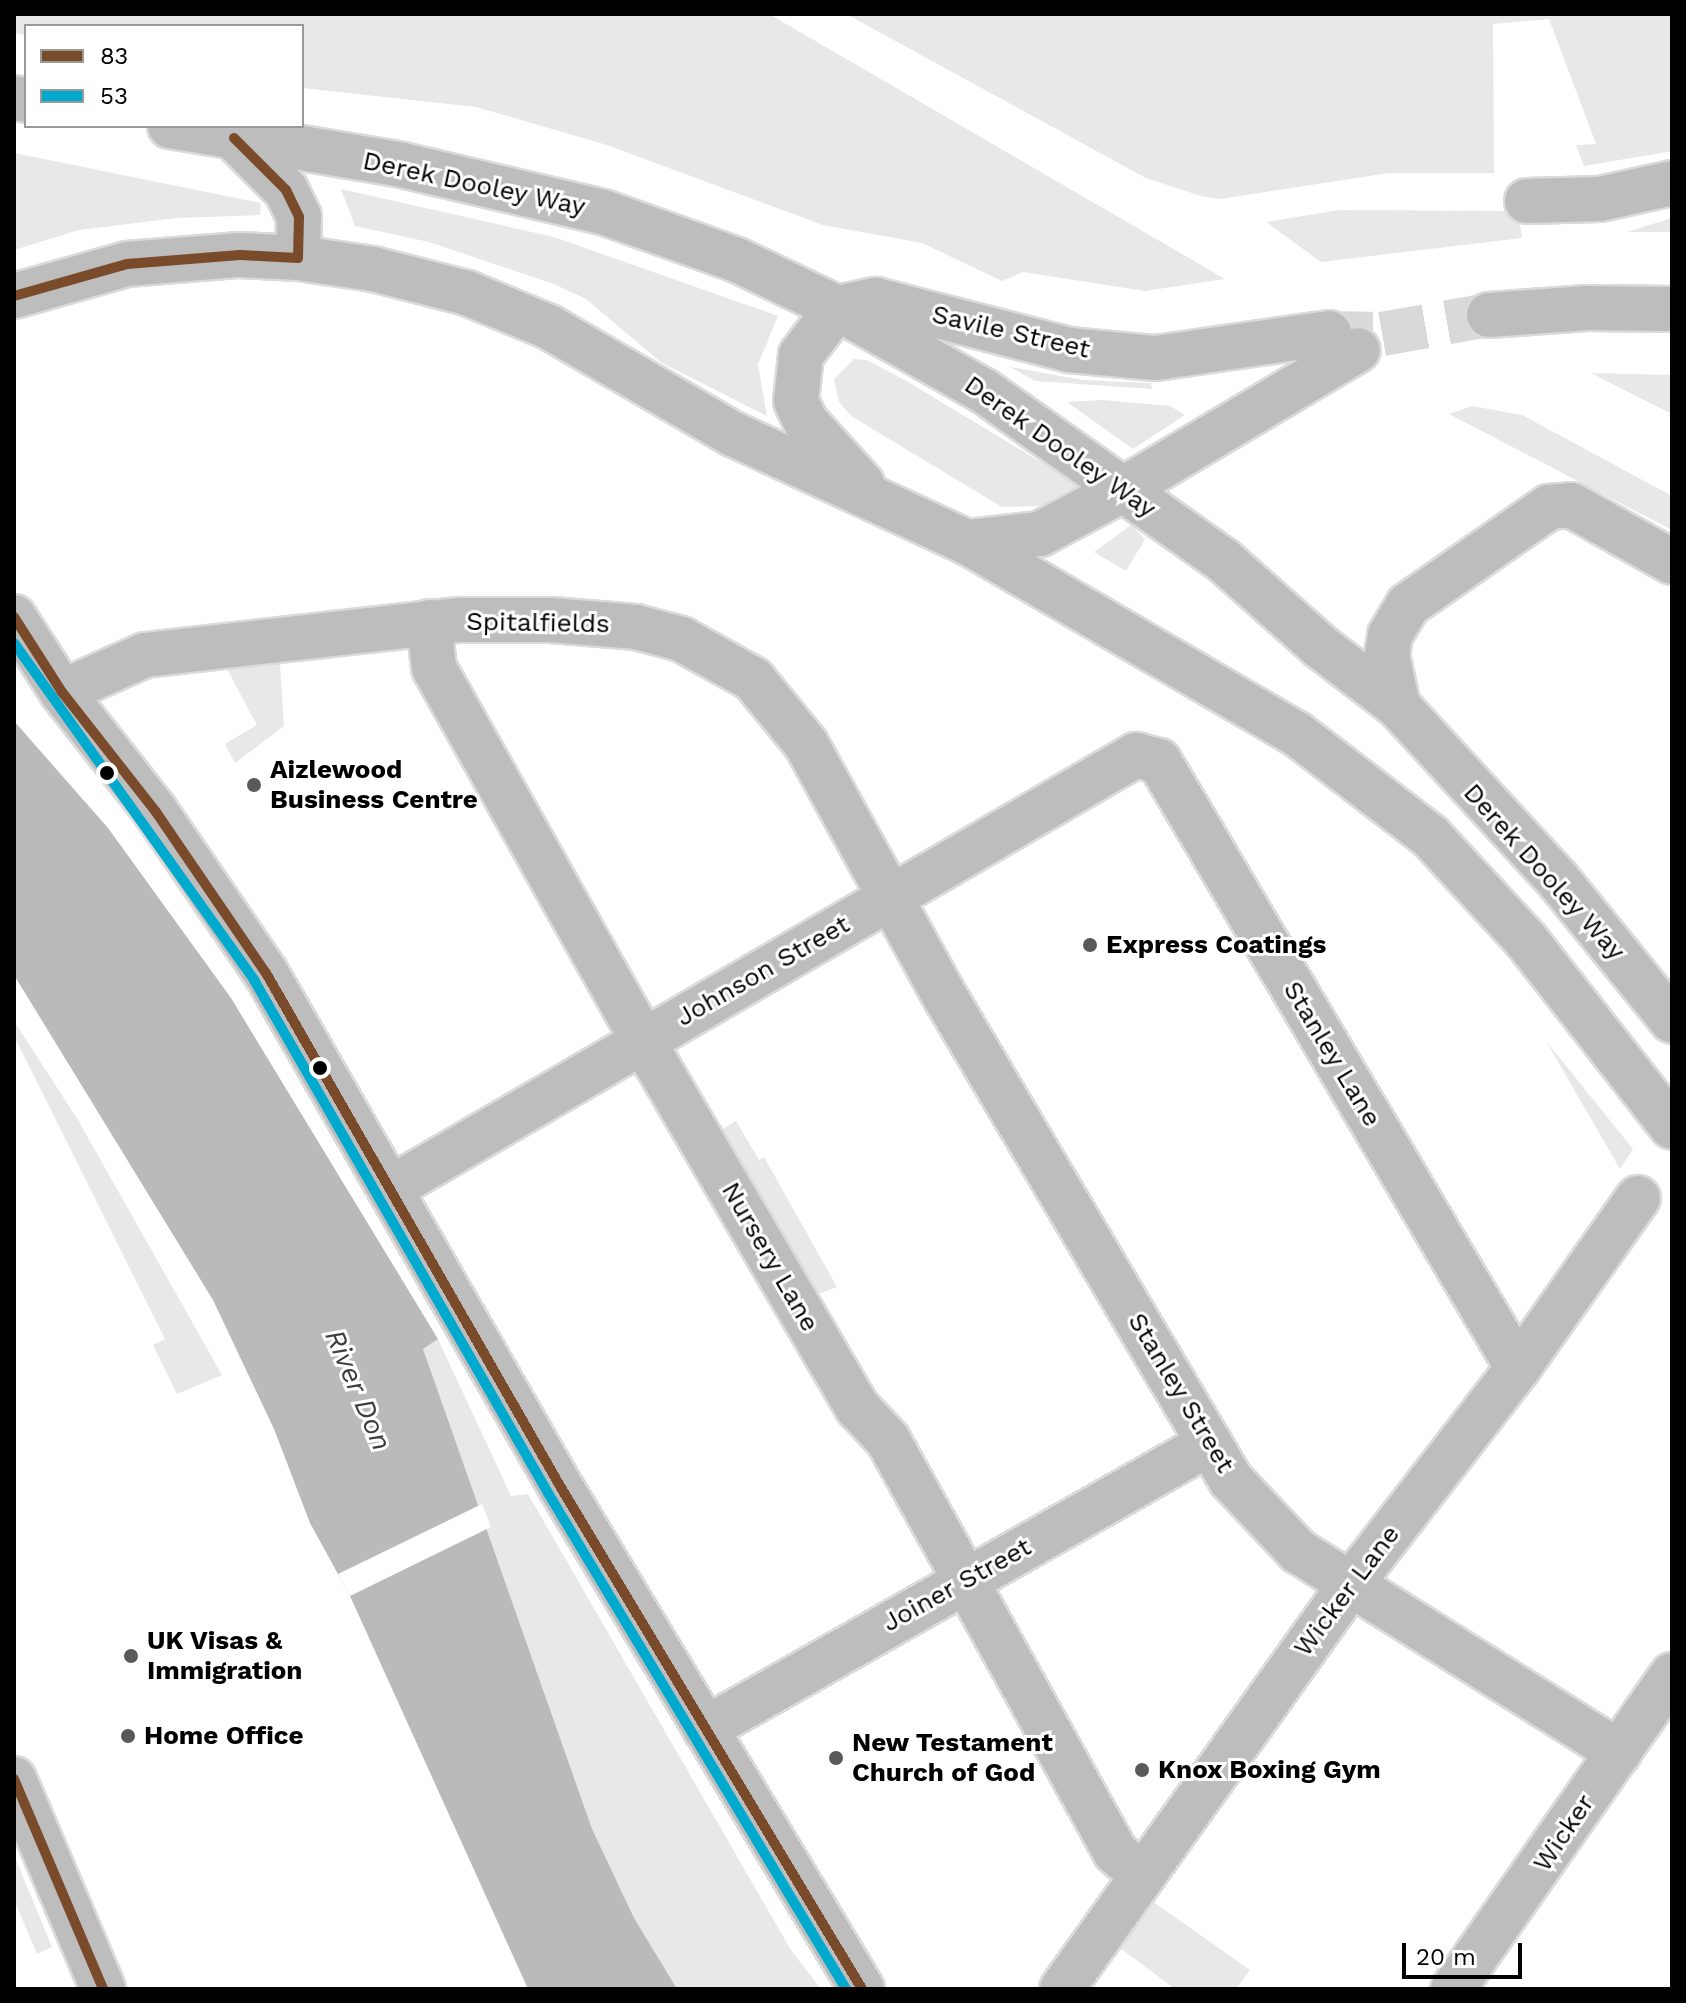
<!DOCTYPE html>
<style>
body{margin:0}
#map{position:relative;width:1686px;height:2003px;overflow:hidden;background:#fff;font-family:"Work Sans",sans-serif}
div>[style]{position:absolute}
.green>*{inset:0;background:#e8e8e8}
.water>*{inset:0;background:#bababa}
.pier>*{inset:0;background:#fff}
.major-tunnel>*{height:44px;margin-top:-22px;transform-origin:0;background:repeating-linear-gradient(90deg,#d9d9d9 0 44px,transparent 0 66px)}
.roads{filter:drop-shadow(2px 0 #dbdbdb) drop-shadow(-2px 0 #dbdbdb) drop-shadow(0 2px #dbdbdb) drop-shadow(0 -2px #dbdbdb)}
.minor>*{height:44px;margin:-22px;padding:0 22px;transform-origin:22px;border-radius:22px;background:#bdbdbd}
.major>*{height:44px;margin:-22px;padding:0 22px;transform-origin:22px;border-radius:22px;background:#bdbdbd}
.highway>*{height:44px;margin:-22px;padding:0 22px;transform-origin:22px;border-radius:22px;background:#bdbdbd}
.bus-1>*{height:10px;margin:-5px;padding:0 5px;transform-origin:5px;border-radius:5px;background:#7a4b2a}
.bus-2>*{height:10px;margin:-5px;padding:0 5px;transform-origin:5px;border-radius:5px;background:#00a9ce}
.dots>*{width:22px;height:22px;translate:-50% -50%;box-sizing:border-box;border:4px solid #fff;border-radius:50%}
span{translate:-50% -50%;white-space:nowrap;text-align:center;line-height:1.15;-webkit-text-stroke:6px #fff;paint-order:stroke}
.street-label{font-size:26px;color:#000}
.poi-label{font-size:26px;color:#000;font-weight:700}
.left{translate:0 -50%;text-align:left}
.water-label{font-size:28px;color:#3e3e3e;font-style:italic}
.frame{position:absolute;inset:0;border:16px solid #000;pointer-events:none}
.legend{position:absolute;left:24px;top:24px;width:280px;height:104px;box-sizing:border-box;background:#fff;border:2px solid #999;margin:0;padding:10px 14px;list-style:none;font-size:24px;color:#000}
.legend li{display:flex;align-items:center;gap:16px;height:40px}
.legend b{width:40px;border:2px solid #999}
.scale{position:absolute;left:1402px;top:1943px;width:120px;height:36px;box-sizing:border-box;border:4px solid #000;border-top:0;padding-left:10px;font-size:24px;line-height:28px;white-space:nowrap;color:#000;-webkit-text-stroke:6px #fff;paint-order:stroke}
</style>
<div id="map">
<div class="green">
<i style="clip-path:polygon(14px 14px,769px 14px,1225px 279px,1145px 291px,1023px 272px,1002px 281px,922px 243px,823px 225px,607px 145px,476px 107px,302px 88px,302px 26px,26px 26px,26px 35px,14px 33px)"></i>
<i style="clip-path:polygon(846px 14px,1672px 14px,1672px 151px,1584px 166px,1576px 145px,1596px 144px,1549px 19px,1493px 24px,1494px 173px,1389px 173px,1219px 199px,1201px 196px,1146px 178px)"></i>
<i style="clip-path:polygon(14px 153px,261px 203px,260px 215px,176px 218px,79px 230px,14px 250px)"></i>
<i style="clip-path:polygon(341px 189px,554px 237px,778px 316px,758px 364px,767px 416px,662px 363px,586px 299px,554px 284px,429px 242px,355px 226px)"></i>
<i style="clip-path:polygon(1339px 210px,1518px 211px,1522px 238px,1321px 262px,1266px 222px)"></i>
<i style="clip-path:polygon(1672px 218px,1672px 232px,1627px 232px)"></i>
<i style="clip-path:polygon(854px 359px,867px 360px,908px 382px,1079px 485px,1041px 506px,1002px 507px,851px 416px,839px 402px,834px 379px)"></i>
<i style="clip-path:polygon(1010px 367px,1083px 380px,1151px 383px,1152px 389px,1035px 381px)"></i>
<i style="clip-path:polygon(1591px 373px,1672px 375px,1672px 414px,1642px 399px)"></i>
<i style="clip-path:polygon(1103px 400px,1170px 406px,1185px 415px,1133px 449px,1067px 402px)"></i>
<i style="clip-path:polygon(1472px 406px,1522px 415px,1672px 496px,1672px 530px,1449px 414px)"></i>
<i style="clip-path:polygon(1131px 525px,1145px 539px,1126px 571px,1094px 552px)"></i>
<i style="clip-path:polygon(280px 663px,284px 726px,235px 763px,225px 744px,257px 725px,227px 669px)"></i>
<i style="clip-path:polygon(14px 1021px,78px 1120px,222px 1375px,177px 1394px,153px 1345px,165px 1339px,14px 1036px)"></i>
<i style="clip-path:polygon(1546px 1041px,1633px 1149px,1620px 1169px)"></i>
<i style="clip-path:polygon(736px 1121px,759px 1160px,764px 1157px,837px 1287px,813px 1296px,718px 1132px)"></i>
<i style="clip-path:polygon(438px 1339px,511px 1496px,528px 1494px,791px 1950px,821px 1989px,646px 1989px,625px 1945px,423px 1349px)"></i>
<i style="clip-path:polygon(14px 1855px,52px 1947px,37px 1954px,14px 1900px)"></i>
<i style="clip-path:polygon(1152px 1901px,1250px 1970px,1236px 1989px,1175px 1989px,1116px 1945px)"></i>
</div>
<div class="water">
<i style="clip-path:polygon(14px 721px,108px 828px,231px 998px,438px 1339px,423px 1349px,592px 1829px,634px 1918px,677px 1989px,528px 1989px,350px 1596px,310px 1523px,274px 1429px,213px 1300px,14px 975px)"></i>
</div>
<div class="pier">
<i style="clip-path:polygon(482px 1504px,491px 1527px,350px 1596px,338px 1574px)"></i>
</div>
<div class="major-tunnel">
<i style="left:1329px;top:333px;width:53px;rotate:1.1deg"></i>
<i style="left:1382px;top:334px;width:109px;rotate:-10.1deg"></i>
</div>
<div class="roads">
<div class="minor">
<i style="left:1527px;top:201px;width:73px;rotate:-1.6deg"></i>
<i style="left:1600px;top:199px;width:74px;rotate:-12.5deg"></i>
<i style="left:14px;top:617px;width:89px;rotate:57.4deg"></i>
<i style="left:62px;top:692px;width:152px;rotate:51.9deg"></i>
<i style="left:156px;top:812px;width:195px;rotate:55.7deg"></i>
<i style="left:266px;top:973px;width:591px;rotate:60.18deg"></i>
<i style="left:560px;top:1486px;width:587px;rotate:59.02deg"></i>
<i style="left:429px;top:622px;width:46px;rotate:83.8deg"></i>
<i style="left:434px;top:668px;width:453px;rotate:60.7deg"></i>
<i style="left:656px;top:1063px;width:400px;rotate:59.7deg"></i>
<i style="left:858px;top:1408px;width:44px;rotate:46.8deg"></i>
<i style="left:888px;top:1440px;width:470px;rotate:61.1deg"></i>
<i style="left:1115px;top:1852px;width:34px;rotate:40deg"></i>
<i style="left:62px;top:692px;width:91px;rotate:-24deg"></i>
<i style="left:145px;top:655px;width:316px;rotate:-6.4deg"></i>
<i style="left:459px;top:620px;width:92px"></i>
<i style="left:551px;top:620px;width:85px;rotate:4.7deg"></i>
<i style="left:636px;top:627px;width:47px;rotate:14.9deg"></i>
<i style="left:681px;top:639px;width:82px;rotate:29.1deg"></i>
<i style="left:753px;top:679px;width:84px;rotate:50.8deg"></i>
<i style="left:806px;top:744px;width:292px;rotate:61.2deg"></i>
<i style="left:947px;top:1000px;width:558px;rotate:59.39deg"></i>
<i style="left:1231px;top:1480px;width:98px;rotate:46.7deg"></i>
<i style="left:1298px;top:1551px;width:379px;rotate:32.1deg"></i>
<i style="left:1398px;top:706px;width:52px;rotate:-102.2deg"></i>
<i style="left:1387px;top:655px;width:20px;rotate:-81deg"></i>
<i style="left:1390px;top:635px;width:35px;rotate:-59deg"></i>
<i style="left:1408px;top:605px;width:172px;rotate:-34.8deg"></i>
<i style="left:1549px;top:507px;width:22px;rotate:-5deg"></i>
<i style="left:1571px;top:505px;width:116px;rotate:29.4deg"></i>
<i style="left:391px;top:1188px;width:862px;rotate:-30.17deg"></i>
<i style="left:1136px;top:755px;width:24px;rotate:15deg"></i>
<i style="left:1159px;top:761px;width:705px;rotate:59.4deg"></i>
<i style="left:705px;top:1729px;width:580px;rotate:-29.52deg"></i>
<i style="left:14px;top:1779px;width:228px;rotate:67deg"></i>
<i style="left:1062px;top:1989px;width:498px;rotate:-54.5deg"></i>
<i style="left:1351px;top:1584px;width:273px;rotate:-52.3deg"></i>
<i style="left:1518px;top:1368px;width:208px;rotate:-54.8deg"></i>
<i style="left:1453px;top:1989px;width:383px;rotate:-55.1deg"></i>
</div>
<div class="major">
<i style="left:837px;top:308px;width:40px;rotate:-12deg"></i>
<i style="left:876px;top:300px;width:199px;rotate:14.5deg"></i>
<i style="left:1069px;top:350px;width:87px;rotate:5.3deg"></i>
<i style="left:1156px;top:358px;width:175px;rotate:-8.2deg"></i>
<i style="left:1489px;top:315px;width:98px;rotate:-4.1deg"></i>
<i style="left:1587px;top:308px;width:85px;rotate:0.7deg"></i>
<i style="left:1122px;top:490px;width:274px;rotate:-30.7deg"></i>
</div>
<div class="highway">
<i style="left:14px;top:98px;width:12px;rotate:9deg"></i>
<i style="left:170px;top:126px;width:235px;rotate:9.5deg"></i>
<i style="left:402px;top:165px;width:206px;rotate:13.2deg"></i>
<i style="left:603px;top:212px;width:142px;rotate:19.7deg"></i>
<i style="left:737px;top:260px;width:111px;rotate:25.6deg"></i>
<i style="left:837px;top:308px;width:169px;rotate:29.5deg"></i>
<i style="left:984px;top:391px;width:293px;rotate:35.3deg"></i>
<i style="left:1223px;top:560px;width:131px;rotate:41.6deg"></i>
<i style="left:1321px;top:647px;width:97px;rotate:37.5deg"></i>
<i style="left:1398px;top:706px;width:236px;rotate:47.4deg"></i>
<i style="left:1558px;top:880px;width:181px;rotate:51deg"></i>
<i style="left:234px;top:138px;width:74px;rotate:45deg"></i>
<i style="left:286px;top:190px;width:30px;rotate:64deg"></i>
<i style="left:299px;top:217px;width:41px;rotate:91.4deg"></i>
<i style="left:14px;top:296px;width:117px;rotate:-15.8deg"></i>
<i style="left:127px;top:264px;width:113px;rotate:-4.6deg"></i>
<i style="left:240px;top:255px;width:58px;rotate:3deg"></i>
<i style="left:298px;top:258px;width:76px;rotate:8.3deg"></i>
<i style="left:373px;top:269px;width:97px;rotate:14.3deg"></i>
<i style="left:467px;top:293px;width:89px;rotate:22.5deg"></i>
<i style="left:549px;top:327px;width:213px;rotate:30.2deg"></i>
<i style="left:733px;top:434px;width:258px;rotate:24.8deg"></i>
<i style="left:967px;top:542px;width:382px;rotate:30.2deg"></i>
<i style="left:1297px;top:734px;width:169px;rotate:37.5deg"></i>
<i style="left:1431px;top:837px;width:140px;rotate:47.3deg"></i>
<i style="left:1526px;top:940px;width:237px;rotate:52deg"></i>
<i style="left:837px;top:308px;width:59px;rotate:127.5deg"></i>
<i style="left:801px;top:355px;width:46px;rotate:96.2deg"></i>
<i style="left:796px;top:401px;width:23px;rotate:65deg"></i>
<i style="left:806px;top:422px;width:84px;rotate:47.9deg"></i>
<i style="left:967px;top:542px;width:73px;rotate:-6.3deg"></i>
<i style="left:1040px;top:534px;width:93px;rotate:-28.2deg"></i>
</div>
</div>
<div class="bus-1">
<i style="left:234px;top:138px;width:74px;rotate:45deg"></i>
<i style="left:286px;top:190px;width:30px;rotate:64deg"></i>
<i style="left:299px;top:217px;width:41px;rotate:91.4deg"></i>
<i style="left:14px;top:296px;width:117px;rotate:-15.8deg"></i>
<i style="left:127px;top:264px;width:113px;rotate:-4.6deg"></i>
<i style="left:240px;top:255px;width:58px;rotate:3deg"></i>
<i style="left:14px;top:617px;width:89px;rotate:57.4deg"></i>
<i style="left:62px;top:692px;width:152px;rotate:51.9deg"></i>
<i style="left:156px;top:812px;width:195px;rotate:55.7deg"></i>
<i style="left:266px;top:973px;width:591px;rotate:60.18deg"></i>
<i style="left:560px;top:1486px;width:587px;rotate:59.02deg"></i>
<i style="left:14px;top:1779px;width:228px;rotate:67deg"></i>
</div>
<div class="bus-2">
<i style="left:14px;top:643px;width:414px;rotate:54.5deg"></i>
<i style="left:254px;top:980px;width:591px;rotate:60.18deg"></i>
<i style="left:548px;top:1493px;width:579px;rotate:59deg"></i>
</div>
<div class="dots">
<i style="left:107px;top:773px;background:#000"></i>
<i style="left:254px;top:785px;background:#595959"></i>
<i style="left:1090px;top:945px;background:#595959"></i>
<i style="left:320px;top:1068px;background:#000"></i>
<i style="left:131px;top:1656px;background:#595959"></i>
<i style="left:128px;top:1736px;background:#595959"></i>
<i style="left:836px;top:1758px;background:#595959"></i>
<i style="left:1142px;top:1770px;background:#595959"></i>
</div>
<div class="street-label">
<span style="left:474px;top:184px;rotate:12deg">Derek Dooley Way</span>
<span style="left:1011px;top:332px;rotate:13deg">Savile Street</span>
<span style="left:1060px;top:447px;rotate:35deg">Derek Dooley Way</span>
<span style="left:538px;top:623px;rotate:1deg">Spitalfields</span>
<span style="left:1544px;top:872px;rotate:48deg">Derek Dooley Way</span>
<span style="left:763px;top:971px;rotate:-30deg">Johnson Street</span>
<span style="left:1332px;top:1054px;rotate:59deg">Stanley Lane</span>
<span style="left:770px;top:1257px;rotate:60deg">Nursery Lane</span>
<span style="left:1181px;top:1393px;rotate:59deg">Stanley Street</span>
<span style="left:957px;top:1585px;rotate:-29deg">Joiner Street</span>
<span style="left:1347px;top:1591px;rotate:-53deg">Wicker Lane</span>
<span style="left:1564px;top:1833px;rotate:-56deg">Wicker</span>
</div>
<div class="poi-label">
<span class="left" style="left:270px;top:785px">Aizlewood<br>Business Centre</span>
<span class="left" style="left:1106px;top:945px">Express Coatings</span>
<span class="left" style="left:147px;top:1656px">UK Visas &amp;<br>Immigration</span>
<span class="left" style="left:144px;top:1736px">Home Office</span>
<span class="left" style="left:852px;top:1758px">New Testament<br>Church of God</span>
<span class="left" style="left:1158px;top:1770px">Knox Boxing Gym</span>
</div>
<div class="water-label">
<span style="left:358px;top:1390px;rotate:67deg">River Don</span>
</div>
<div class="frame"></div>
<ul class="legend">
<li><b style="height:10px;background:#7a4b2a"></b>83</li>
<li><b style="height:10px;background:#00a9ce"></b>53</li>
</ul>
<div class="scale">20 m</div>
</div>
